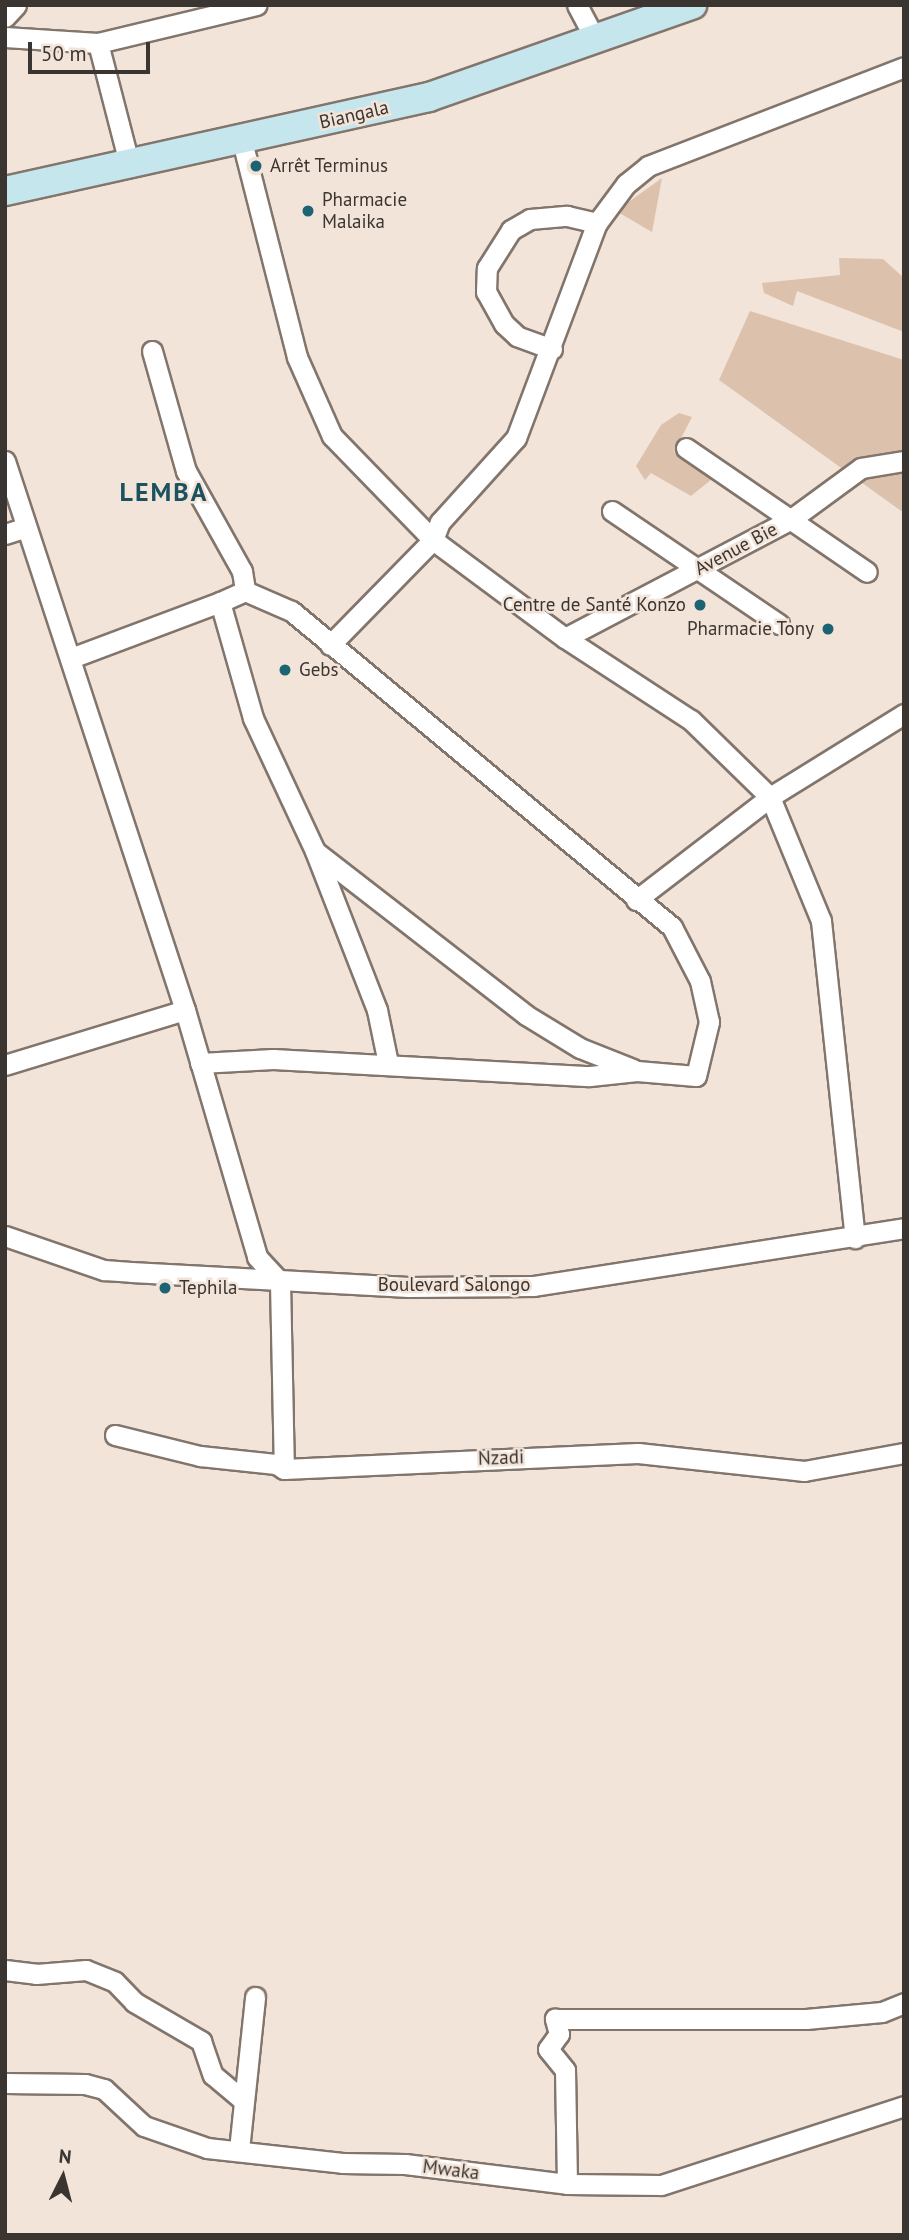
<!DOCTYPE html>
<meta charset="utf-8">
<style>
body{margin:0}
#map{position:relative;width:909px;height:2240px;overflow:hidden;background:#f3e4d9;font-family:"PT Sans",sans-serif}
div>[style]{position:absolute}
.green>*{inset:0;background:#dcc1ad}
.roads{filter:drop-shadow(2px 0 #82756c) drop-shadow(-2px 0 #82756c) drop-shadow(0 2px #82756c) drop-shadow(0 -2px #82756c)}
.street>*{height:19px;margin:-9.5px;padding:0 9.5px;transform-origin:9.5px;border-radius:9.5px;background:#fff}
.secondary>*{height:28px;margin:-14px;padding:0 14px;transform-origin:14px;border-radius:14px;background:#c6e6ed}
.dots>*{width:19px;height:19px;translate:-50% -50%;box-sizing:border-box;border:4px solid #f3e4d9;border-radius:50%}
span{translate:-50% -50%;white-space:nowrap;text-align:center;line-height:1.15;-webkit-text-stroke:5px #f3e4d9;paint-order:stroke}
.street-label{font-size:19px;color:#3b3531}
.poi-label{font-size:19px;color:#3b3531}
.left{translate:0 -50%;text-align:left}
.right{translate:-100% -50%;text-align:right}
.district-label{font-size:26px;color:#1c5260;font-weight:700;letter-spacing:2px}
.frame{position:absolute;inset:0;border:7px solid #3b3531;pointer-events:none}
.north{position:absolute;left:28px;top:2142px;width:70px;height:70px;-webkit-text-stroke:5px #f3e4d9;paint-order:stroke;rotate:6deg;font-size:19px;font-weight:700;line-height:28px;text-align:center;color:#3b3531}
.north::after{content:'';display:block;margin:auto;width:24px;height:32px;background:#3b3531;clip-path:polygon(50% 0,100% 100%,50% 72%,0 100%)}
.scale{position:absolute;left:28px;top:42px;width:122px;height:32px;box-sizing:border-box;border:4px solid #3b3531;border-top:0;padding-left:9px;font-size:21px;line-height:24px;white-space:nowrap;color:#3b3531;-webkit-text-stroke:5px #f3e4d9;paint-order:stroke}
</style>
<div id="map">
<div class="green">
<i style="clip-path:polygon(662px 178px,652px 232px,616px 211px)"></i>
<i style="clip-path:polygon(839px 258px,883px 259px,904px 278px,904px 332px,797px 291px,793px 306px,764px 293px,762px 283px,840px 275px)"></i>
<i style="clip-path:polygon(750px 311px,904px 360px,904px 513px,719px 380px)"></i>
<i style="clip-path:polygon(679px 413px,692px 417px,674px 452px,712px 479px,691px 496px,651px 473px,645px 480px,636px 466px,661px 425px)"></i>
</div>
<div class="roads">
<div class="street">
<i style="left:577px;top:5px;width:40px;rotate:62deg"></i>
<i style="left:5px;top:17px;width:16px;rotate:-47deg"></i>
<i style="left:5px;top:37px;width:93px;rotate:3.7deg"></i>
<i style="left:98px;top:43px;width:163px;rotate:-13.5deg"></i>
<i style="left:98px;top:43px;width:128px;rotate:75.5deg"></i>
<i style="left:242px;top:141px;width:223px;rotate:75.7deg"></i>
<i style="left:297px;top:357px;width:86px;rotate:66.1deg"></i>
<i style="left:332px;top:436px;width:145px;rotate:45.8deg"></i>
<i style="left:433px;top:540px;width:164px;rotate:36.6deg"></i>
<i style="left:565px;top:638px;width:150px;rotate:33.1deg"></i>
<i style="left:691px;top:720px;width:110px;rotate:44.3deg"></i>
<i style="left:770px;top:797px;width:134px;rotate:67.6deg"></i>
<i style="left:821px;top:921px;width:319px;rotate:83.9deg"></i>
<i style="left:552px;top:349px;width:37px;rotate:-160deg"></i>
<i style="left:517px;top:336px;width:18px;rotate:-137deg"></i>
<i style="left:504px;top:324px;width:37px;rotate:-119deg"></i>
<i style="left:486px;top:292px;width:24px;rotate:-88deg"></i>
<i style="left:487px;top:268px;width:45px;rotate:-57.7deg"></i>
<i style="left:511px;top:230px;width:22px;rotate:-30deg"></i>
<i style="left:530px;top:219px;width:37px;rotate:-5deg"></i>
<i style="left:567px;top:216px;width:31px;rotate:13deg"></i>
<i style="left:152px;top:351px;width:125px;rotate:74.2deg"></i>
<i style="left:186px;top:471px;width:115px;rotate:60.8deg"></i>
<i style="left:242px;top:571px;width:20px;rotate:81deg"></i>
<i style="left:245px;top:591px;width:27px;rotate:156deg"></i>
<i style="left:220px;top:602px;width:121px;rotate:74.1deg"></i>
<i style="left:253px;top:718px;width:147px;rotate:65deg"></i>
<i style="left:315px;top:851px;width:171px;rotate:68.7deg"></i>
<i style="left:377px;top:1010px;width:54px;rotate:78.3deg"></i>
<i style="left:686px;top:448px;width:219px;rotate:34.4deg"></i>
<i style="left:5px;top:461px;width:578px;rotate:71.85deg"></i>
<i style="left:185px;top:1010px;width:257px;rotate:73.7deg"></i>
<i style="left:257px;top:1257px;width:34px;rotate:47deg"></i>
<i style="left:280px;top:1282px;width:187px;rotate:88.8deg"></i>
<i style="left:284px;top:1469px;width:354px;rotate:-2.6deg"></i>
<i style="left:638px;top:1453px;width:167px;rotate:6.2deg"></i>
<i style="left:804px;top:1471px;width:102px;rotate:-10.2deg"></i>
<i style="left:612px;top:511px;width:202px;rotate:34.1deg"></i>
<i style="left:5px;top:534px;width:22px;rotate:-18deg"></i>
<i style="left:565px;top:638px;width:254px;rotate:-27.7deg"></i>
<i style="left:790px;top:520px;width:88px;rotate:-36.2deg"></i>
<i style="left:861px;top:468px;width:44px;rotate:-9.2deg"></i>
<i style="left:330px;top:645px;width:147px;rotate:-45.6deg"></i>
<i style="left:433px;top:540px;width:19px;rotate:-69deg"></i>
<i style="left:440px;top:522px;width:113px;rotate:-47.9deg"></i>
<i style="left:516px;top:438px;width:230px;rotate:-69.4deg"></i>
<i style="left:597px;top:223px;width:49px;rotate:-53.4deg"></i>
<i style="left:626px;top:184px;width:28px;rotate:-39deg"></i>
<i style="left:648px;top:166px;width:274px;rotate:-21.1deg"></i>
<i style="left:71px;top:658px;width:159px;rotate:-20.6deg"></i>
<i style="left:316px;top:852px;width:266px;rotate:37.8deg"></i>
<i style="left:526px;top:1015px;width:63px;rotate:31.4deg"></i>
<i style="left:580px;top:1048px;width:57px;rotate:21.6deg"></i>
<i style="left:636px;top:900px;width:169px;rotate:-37.5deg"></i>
<i style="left:770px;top:797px;width:158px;rotate:-31.8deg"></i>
<i style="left:200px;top:1063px;width:73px;rotate:-3.1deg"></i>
<i style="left:273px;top:1059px;width:317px;rotate:3.1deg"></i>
<i style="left:590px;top:1076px;width:47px;rotate:-6.1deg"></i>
<i style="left:637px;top:1071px;width:59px;rotate:4.8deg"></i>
<i style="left:696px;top:1076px;width:56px;rotate:-76.5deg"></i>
<i style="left:709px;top:1022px;width:42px;rotate:-102.4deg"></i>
<i style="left:700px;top:981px;width:61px;rotate:-117.4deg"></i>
<i style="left:672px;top:927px;width:495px;rotate:-140.3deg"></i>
<i style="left:291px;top:611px;width:50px;rotate:-156.5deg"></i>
<i style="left:5px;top:1065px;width:188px;rotate:-17deg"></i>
<i style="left:5px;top:1236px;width:105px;rotate:19deg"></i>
<i style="left:104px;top:1270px;width:27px;rotate:4deg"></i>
<i style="left:131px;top:1272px;width:278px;rotate:3.1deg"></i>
<i style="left:409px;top:1287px;width:125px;rotate:-0.5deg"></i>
<i style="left:534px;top:1286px;width:375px;rotate:-8.9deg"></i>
<i style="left:115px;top:1435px;width:88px;rotate:13.9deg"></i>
<i style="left:200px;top:1456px;width:76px;rotate:6deg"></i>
<i style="left:276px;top:1464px;width:9px;rotate:32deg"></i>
<i style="left:5px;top:1970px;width:31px;rotate:7deg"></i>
<i style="left:36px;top:1974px;width:50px;rotate:-4.6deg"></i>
<i style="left:86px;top:1970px;width:31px;rotate:22deg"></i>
<i style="left:115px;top:1982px;width:28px;rotate:46deg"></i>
<i style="left:134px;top:2002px;width:78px;rotate:30.2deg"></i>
<i style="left:201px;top:2041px;width:36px;rotate:71deg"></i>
<i style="left:213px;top:2075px;width:40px;rotate:40deg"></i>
<i style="left:5px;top:2083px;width:80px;rotate:0.7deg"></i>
<i style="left:85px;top:2084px;width:20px;rotate:15deg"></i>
<i style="left:104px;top:2089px;width:54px;rotate:42.8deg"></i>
<i style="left:144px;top:2126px;width:67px;rotate:19.2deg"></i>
<i style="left:207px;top:2148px;width:136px;rotate:6.3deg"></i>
<i style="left:342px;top:2163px;width:63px;rotate:0.9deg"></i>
<i style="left:405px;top:2164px;width:163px;rotate:7deg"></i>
<i style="left:567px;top:2184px;width:94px;rotate:0.6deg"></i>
<i style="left:661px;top:2185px;width:256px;rotate:-18deg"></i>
<i style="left:239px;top:2150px;width:154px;rotate:-84deg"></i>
<i style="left:567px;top:2184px;width:114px;rotate:-91deg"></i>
<i style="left:565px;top:2070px;width:27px;rotate:-129deg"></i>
<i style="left:548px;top:2049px;width:19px;rotate:-54deg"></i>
<i style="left:559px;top:2034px;width:16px;rotate:-105deg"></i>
<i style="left:555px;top:2019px;width:251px"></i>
<i style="left:806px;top:2019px;width:76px;rotate:-5.3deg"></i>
<i style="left:882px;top:2012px;width:24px;rotate:-22deg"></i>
</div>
<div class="secondary">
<i style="left:5px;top:191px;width:434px;rotate:-12.5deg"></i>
<i style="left:429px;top:97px;width:279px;rotate:-19.3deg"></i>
</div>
</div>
<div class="dots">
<i style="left:256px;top:166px;background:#1c6373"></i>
<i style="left:308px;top:211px;background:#1c6373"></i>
<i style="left:700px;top:605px;background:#1c6373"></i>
<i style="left:828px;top:629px;background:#1c6373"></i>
<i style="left:285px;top:670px;background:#1c6373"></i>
<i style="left:165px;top:1288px;background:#1c6373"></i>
</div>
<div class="street-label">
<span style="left:354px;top:115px;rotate:-13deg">Biangala</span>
<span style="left:736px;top:549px;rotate:-28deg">Avenue Bie</span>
<span style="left:454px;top:1285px">Boulevard Salongo</span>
<span style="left:501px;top:1458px;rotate:-2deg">Nzadi</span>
<span style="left:451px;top:2170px;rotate:7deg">Mwaka</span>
</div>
<div class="poi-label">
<span class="left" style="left:270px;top:166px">Arrêt Terminus</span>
<span class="left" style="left:322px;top:211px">Pharmacie<br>Malaika</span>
<span class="right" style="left:686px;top:605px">Centre de Santé Konzo</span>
<span class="right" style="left:814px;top:629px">Pharmacie Tony</span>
<span class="left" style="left:299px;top:670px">Gebs</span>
<span class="left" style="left:179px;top:1288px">Tephila</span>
</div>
<div class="district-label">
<span style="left:164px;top:492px">LEMBA</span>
</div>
<div class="frame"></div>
<div class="north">N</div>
<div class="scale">50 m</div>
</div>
